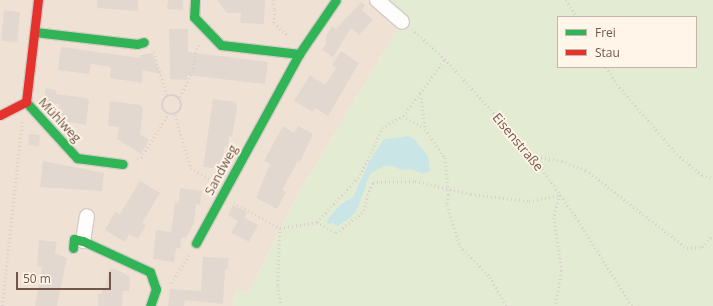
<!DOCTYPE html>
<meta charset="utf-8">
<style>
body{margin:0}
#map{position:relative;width:713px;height:306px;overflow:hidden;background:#f6f0e8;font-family:"Open Sans",sans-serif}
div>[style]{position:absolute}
.residential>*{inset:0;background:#efe2d5}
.green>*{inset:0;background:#e3ecd3}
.water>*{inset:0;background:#cae5e6}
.stream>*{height:4px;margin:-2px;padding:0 2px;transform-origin:2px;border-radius:2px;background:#cae5e6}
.building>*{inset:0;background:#e2d8d0}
.path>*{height:2.5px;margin-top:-1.25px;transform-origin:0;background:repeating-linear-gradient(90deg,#d9d0cc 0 1px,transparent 0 4px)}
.path>.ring{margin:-1.25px;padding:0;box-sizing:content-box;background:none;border:2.5px solid #d9d0cc;border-radius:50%}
.roads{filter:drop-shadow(1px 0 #d4ccc5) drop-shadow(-1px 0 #d4ccc5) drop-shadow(0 1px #d4ccc5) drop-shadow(0 -1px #d4ccc5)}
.street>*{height:14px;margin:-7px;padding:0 7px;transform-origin:7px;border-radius:7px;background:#fefdfc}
.fast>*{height:9px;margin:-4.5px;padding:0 4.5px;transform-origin:4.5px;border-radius:4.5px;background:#30b455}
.jam>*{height:9px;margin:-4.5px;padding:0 4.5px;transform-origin:4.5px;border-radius:4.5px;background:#e5322d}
span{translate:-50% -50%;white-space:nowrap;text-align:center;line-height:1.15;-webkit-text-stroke:3.5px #fff5e8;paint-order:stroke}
.street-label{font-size:13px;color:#735649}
.legend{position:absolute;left:557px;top:16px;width:140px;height:52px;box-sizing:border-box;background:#fff5e8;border:1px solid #c7b5a8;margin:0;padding:5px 7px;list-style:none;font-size:12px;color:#735649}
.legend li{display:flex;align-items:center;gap:8px;height:20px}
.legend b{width:20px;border:1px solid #c7b5a8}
.scale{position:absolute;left:16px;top:272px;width:95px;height:18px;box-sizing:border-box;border:2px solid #735649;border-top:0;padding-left:5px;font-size:12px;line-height:14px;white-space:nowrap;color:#735649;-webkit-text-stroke:3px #fff5e8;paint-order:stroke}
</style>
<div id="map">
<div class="residential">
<i style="clip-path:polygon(0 0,377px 0,402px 22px,295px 200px,249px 292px,235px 291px,233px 306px,0 306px)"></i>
</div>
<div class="green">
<i style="clip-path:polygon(evenodd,377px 0,713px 0,713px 306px,233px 306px,235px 291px,249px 292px,295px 200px,402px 22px,377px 0,558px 17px,696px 17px,696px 67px,558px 67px,558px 17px)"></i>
</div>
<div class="water">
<i style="clip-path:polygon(408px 136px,414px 139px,428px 156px,430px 171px,423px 174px,411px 169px,401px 170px,393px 166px,384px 166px,370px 174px,357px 210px,350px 218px,337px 226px,328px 219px,340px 205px,353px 197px,369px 162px,384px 139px)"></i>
</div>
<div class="stream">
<i style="left:329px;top:222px;width:2px;rotate:-27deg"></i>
</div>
<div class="building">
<i style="clip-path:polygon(97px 0,138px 0,138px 11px,97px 8px)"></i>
<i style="clip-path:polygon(168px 0,183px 0,183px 10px,167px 9px)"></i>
<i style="clip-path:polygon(217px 0,265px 0,264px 24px,240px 23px,241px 13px,227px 13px)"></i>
<i style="clip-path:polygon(361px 2px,365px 5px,362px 10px,373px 20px,359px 35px,351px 28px,333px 57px,322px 50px,327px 42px,325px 41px,327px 34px,332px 26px,336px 29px)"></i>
<i style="clip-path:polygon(4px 10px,20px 12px,17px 42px,1px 41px)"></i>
<i style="clip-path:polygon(169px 29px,188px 29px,188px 52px,268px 62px,265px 84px,187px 75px,187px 80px,170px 79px)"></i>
<i style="clip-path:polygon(61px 47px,140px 58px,141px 55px,152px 53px,161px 74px,143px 70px,142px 83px,110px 78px,111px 67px,91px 64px,89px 74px,58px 70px)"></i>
<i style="clip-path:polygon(341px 51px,359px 63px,328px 116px,315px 108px,313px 112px,294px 101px,310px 75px,325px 85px,336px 68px,332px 65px)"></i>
<i style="clip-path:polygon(45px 88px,56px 90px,56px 94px,87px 98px,89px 100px,86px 125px,58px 120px,59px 104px,44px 103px)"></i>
<i style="clip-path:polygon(213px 99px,236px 102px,237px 109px,232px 137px,229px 136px,228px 147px,225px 146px,224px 151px,222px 169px,203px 167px)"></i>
<i style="clip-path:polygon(110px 101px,140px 105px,143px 108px,140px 134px,149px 140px,141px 154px,117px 139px,119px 127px,108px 126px)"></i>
<i style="clip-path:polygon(283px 126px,294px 133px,298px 126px,313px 134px,300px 162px,298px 161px,282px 190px,286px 192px,277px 209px,256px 198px,270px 164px,264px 161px)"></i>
<i style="clip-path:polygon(29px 134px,40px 135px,39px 146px,28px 145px)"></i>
<i style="clip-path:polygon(43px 161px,104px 173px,102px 191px,40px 187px)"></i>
<i style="clip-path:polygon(140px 181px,160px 193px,142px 223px,146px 225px,138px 239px,129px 234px,125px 242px,105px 230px,115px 212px,120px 214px)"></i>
<i style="clip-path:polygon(180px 188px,202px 191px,200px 205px,196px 204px,194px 223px,186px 238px,181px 238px,180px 249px,176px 248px,174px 262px,153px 259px,156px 230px,171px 232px,175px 202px,178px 204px)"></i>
<i style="clip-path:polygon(233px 205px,247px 212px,244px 218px,258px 225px,249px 242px,231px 233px,238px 221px,228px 215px)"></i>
<i style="clip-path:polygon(39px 240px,57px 242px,55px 253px,67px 258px,57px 306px,35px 306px,42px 267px,37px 267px)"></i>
<i style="clip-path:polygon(203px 257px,229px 258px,228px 269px,225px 269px,223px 304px,185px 300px,184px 306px,168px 306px,170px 289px,201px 291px)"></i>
<i style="clip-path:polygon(109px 269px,116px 269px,130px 277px,129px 291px,123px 291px,122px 306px,98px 306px,98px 294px,102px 294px,102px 288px,105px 288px)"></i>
</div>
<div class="path">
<i style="left:273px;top:0;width:10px;rotate:79deg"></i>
<i style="left:275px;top:10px;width:13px;rotate:94deg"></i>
<i style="left:274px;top:23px;width:20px;rotate:41deg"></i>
<i style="left:566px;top:0;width:20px;rotate:57deg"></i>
<i style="left:412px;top:29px;width:45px;rotate:42.3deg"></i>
<i style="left:445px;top:59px;width:131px;rotate:47.8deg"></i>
<i style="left:533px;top:156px;width:75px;rotate:54.8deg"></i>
<i style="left:576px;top:217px;width:105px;rotate:57.8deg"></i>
<i style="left:154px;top:52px;width:45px;rotate:73.2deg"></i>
<i style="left:606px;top:67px;width:20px;rotate:57deg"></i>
<i style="left:617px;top:84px;width:92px;rotate:49.4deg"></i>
<i style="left:677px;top:154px;width:33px;rotate:40deg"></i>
<i style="left:702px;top:175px;width:11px;rotate:15deg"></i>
<i style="left:421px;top:94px;width:35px;rotate:83deg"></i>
<i style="left:425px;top:129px;width:35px;rotate:55deg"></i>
<i style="left:445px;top:158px;width:37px;rotate:84deg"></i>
<i style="left:449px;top:195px;width:10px;rotate:101deg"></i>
<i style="left:447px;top:205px;width:43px;rotate:72.4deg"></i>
<i style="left:460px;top:246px;width:43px;rotate:45.9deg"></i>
<i style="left:490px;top:277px;width:34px;rotate:60deg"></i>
<i class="ring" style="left:162px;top:95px;width:17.5px;height:17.5px"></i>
<i style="left:180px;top:97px;width:31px;rotate:-65deg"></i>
<i style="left:193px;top:69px;width:20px;rotate:-81deg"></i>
<i style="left:196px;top:49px;width:6px;rotate:-51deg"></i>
<i style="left:175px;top:115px;width:55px;rotate:73.2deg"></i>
<i style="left:191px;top:168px;width:26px;rotate:31deg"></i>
<i style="left:403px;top:116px;width:24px;rotate:30deg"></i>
<i style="left:533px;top:156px;width:29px;rotate:10deg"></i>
<i style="left:562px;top:161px;width:26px;rotate:21deg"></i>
<i style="left:586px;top:170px;width:128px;rotate:37.7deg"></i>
<i style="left:687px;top:248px;width:15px;rotate:-4deg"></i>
<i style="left:702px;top:247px;width:16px;rotate:-47deg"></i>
<i style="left:137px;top:159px;width:4px;rotate:-14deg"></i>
<i style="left:141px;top:158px;width:52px;rotate:-58.5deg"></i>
<i style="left:234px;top:203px;width:52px;rotate:28.5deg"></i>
<i style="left:280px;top:228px;width:37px;rotate:-9deg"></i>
<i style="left:317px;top:222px;width:64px;rotate:-47.5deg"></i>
<i style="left:360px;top:175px;width:52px;rotate:-64.9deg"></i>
<i style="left:382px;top:128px;width:24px;rotate:-30deg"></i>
<i style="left:403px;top:116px;width:71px;rotate:-53.6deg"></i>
<i style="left:317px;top:222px;width:22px;rotate:30deg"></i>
<i style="left:336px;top:233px;width:36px;rotate:-38deg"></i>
<i style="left:364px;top:211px;width:16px;rotate:-79deg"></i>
<i style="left:367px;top:195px;width:14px;rotate:-65deg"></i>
<i style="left:373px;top:182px;width:42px;rotate:-1.4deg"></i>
<i style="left:415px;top:181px;width:57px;rotate:13.1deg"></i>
<i style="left:471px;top:194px;width:58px;rotate:6.9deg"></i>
<i style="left:529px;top:201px;width:32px;rotate:-11deg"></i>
<i style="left:560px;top:195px;width:24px;rotate:105deg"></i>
<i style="left:554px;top:218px;width:54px;rotate:81.4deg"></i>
<i style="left:562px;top:271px;width:36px;rotate:101deg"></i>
<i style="left:280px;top:228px;width:58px;rotate:92deg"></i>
<i style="left:278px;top:286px;width:20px;rotate:81deg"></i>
<i style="left:171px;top:283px;width:33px;rotate:-57deg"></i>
<i style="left:2px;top:306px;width:185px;rotate:-83.8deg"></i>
</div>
<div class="roads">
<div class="street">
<i style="left:377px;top:0;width:33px;rotate:41deg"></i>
<i style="left:83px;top:241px;width:25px;rotate:-81deg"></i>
</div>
<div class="fast">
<i style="left:195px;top:0;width:17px;rotate:93deg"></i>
<i style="left:194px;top:17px;width:39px;rotate:46deg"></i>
<i style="left:221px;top:45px;width:79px;rotate:6.6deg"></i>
<i style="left:35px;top:32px;width:103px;rotate:6.7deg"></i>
<i style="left:137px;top:44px;width:7px;rotate:-16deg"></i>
<i style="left:26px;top:102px;width:76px;rotate:47.7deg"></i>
<i style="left:77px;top:158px;width:46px;rotate:7.4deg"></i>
<i style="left:196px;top:243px;width:215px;rotate:-61.4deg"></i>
<i style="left:299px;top:54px;width:65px;rotate:-55.6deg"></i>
<i style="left:73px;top:248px;width:9px;rotate:-84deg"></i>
<i style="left:74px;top:239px;width:9px;rotate:13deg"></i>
<i style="left:83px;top:241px;width:74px;rotate:24.8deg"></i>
<i style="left:150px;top:272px;width:18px;rotate:71deg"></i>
<i style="left:156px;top:289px;width:18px;rotate:109deg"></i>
</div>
<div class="jam">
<i style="left:0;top:115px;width:29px;rotate:-27deg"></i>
<i style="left:26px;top:102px;width:103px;rotate:-83.3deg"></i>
</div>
</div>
<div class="street-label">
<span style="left:60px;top:120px;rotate:47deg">Mühlweg</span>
<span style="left:518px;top:142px;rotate:50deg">Eisenstraße</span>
<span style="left:221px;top:170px;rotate:-62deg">Sandweg</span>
</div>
<ul class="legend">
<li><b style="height:5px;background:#30b455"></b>Frei</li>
<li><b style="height:5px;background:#e5322d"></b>Stau</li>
</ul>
<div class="scale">50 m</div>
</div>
